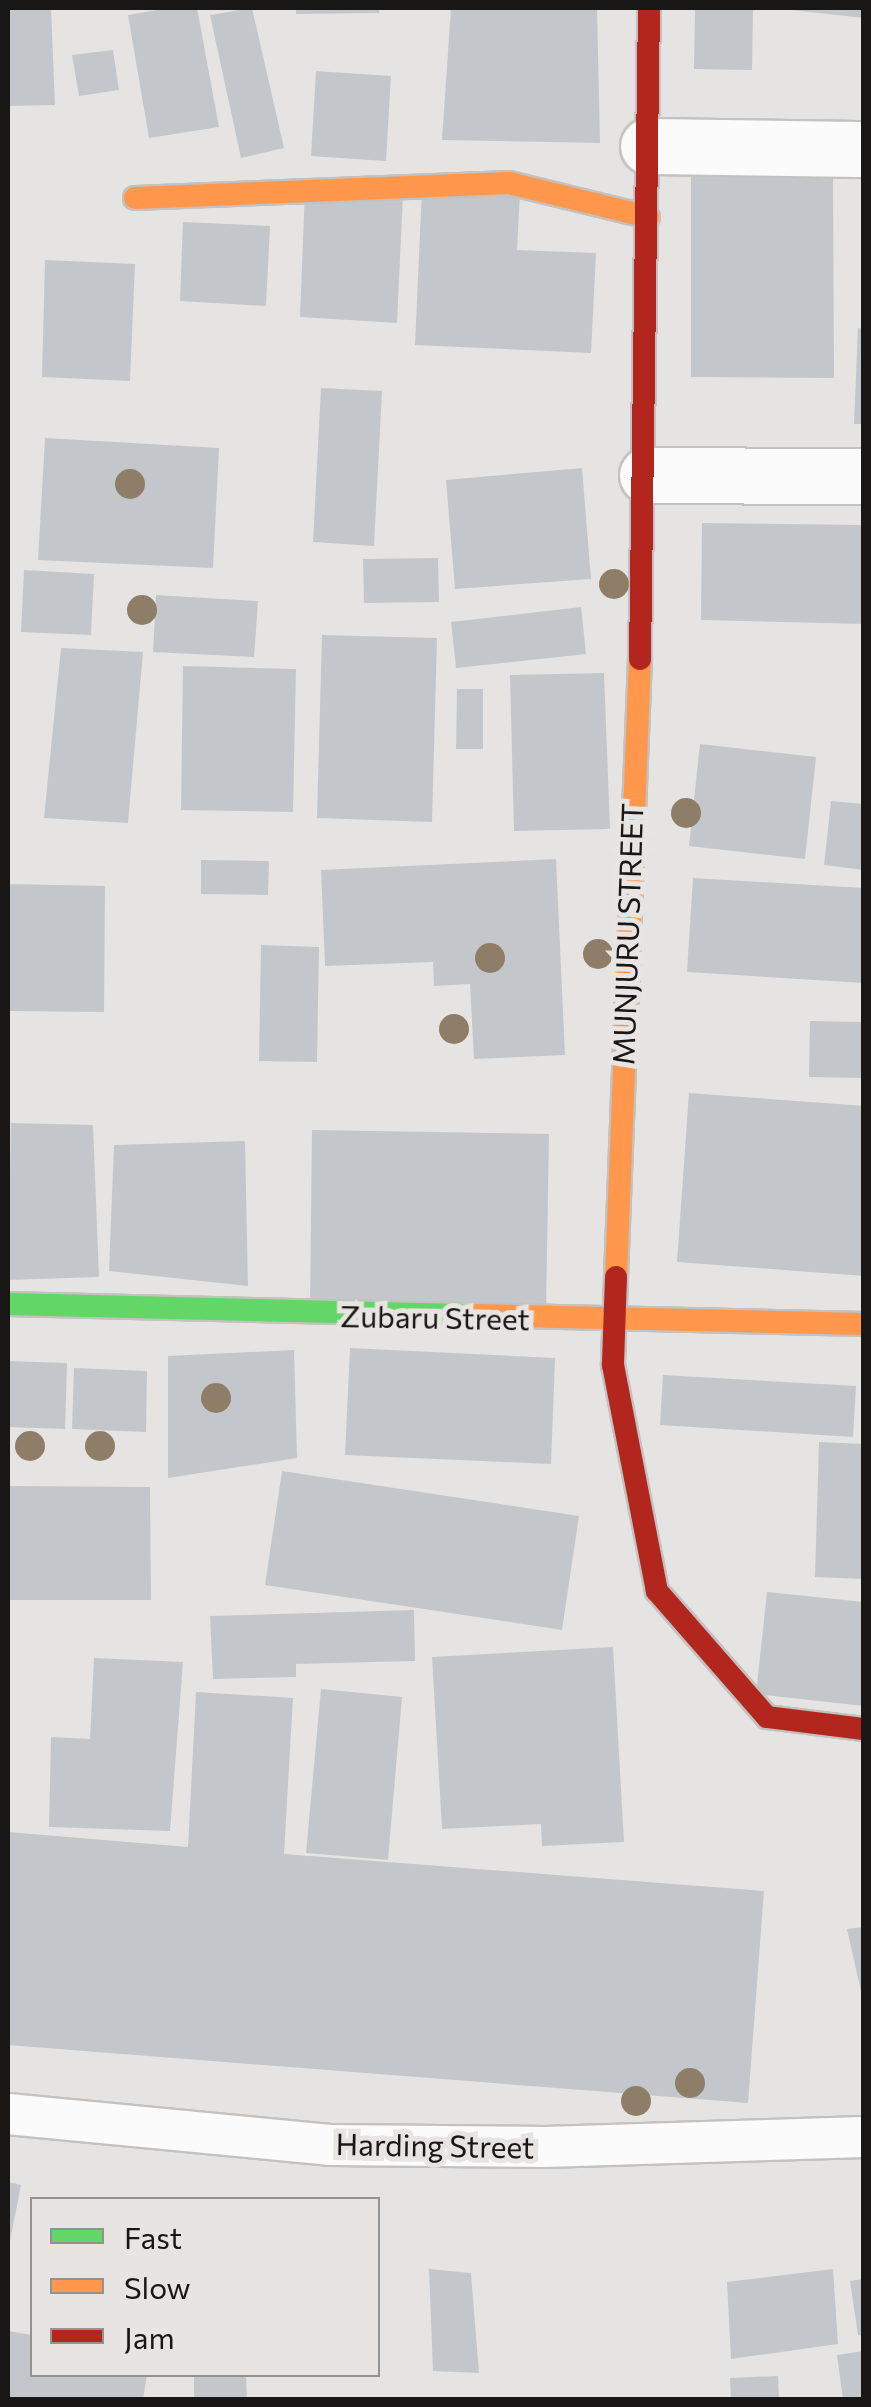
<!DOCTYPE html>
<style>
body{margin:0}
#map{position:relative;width:871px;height:2407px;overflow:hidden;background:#e6e4e2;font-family:Commissioner,sans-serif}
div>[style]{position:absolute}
.building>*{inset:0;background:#c3c7cb}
.roads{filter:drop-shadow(2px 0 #c3c2c0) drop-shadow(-2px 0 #c3c2c0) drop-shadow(0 2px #c3c2c0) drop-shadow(0 -2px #c3c2c0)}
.lane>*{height:40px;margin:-20px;padding:0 20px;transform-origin:20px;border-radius:20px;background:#fbfbfb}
.street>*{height:55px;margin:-27.5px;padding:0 27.5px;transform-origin:27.5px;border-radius:27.5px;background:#fbfbfb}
.fast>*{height:22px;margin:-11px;padding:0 11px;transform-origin:11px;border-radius:11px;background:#63d668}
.slow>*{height:22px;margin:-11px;padding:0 11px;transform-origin:11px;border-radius:11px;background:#ff974d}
.jam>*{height:22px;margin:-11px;padding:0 11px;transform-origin:11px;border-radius:11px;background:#b3261e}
.trees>*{width:30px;height:30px;margin:-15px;border-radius:50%;background:#8e7e67}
span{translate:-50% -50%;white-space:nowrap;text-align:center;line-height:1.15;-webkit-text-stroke:10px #e7e4e1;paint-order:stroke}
.street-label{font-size:30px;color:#181716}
.frame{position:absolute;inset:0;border:10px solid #181716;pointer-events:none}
.legend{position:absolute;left:30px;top:2197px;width:350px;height:180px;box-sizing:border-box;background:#e7e4e1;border:2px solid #949290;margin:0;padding:12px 18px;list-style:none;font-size:30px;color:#181716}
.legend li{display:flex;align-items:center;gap:20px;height:50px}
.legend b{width:50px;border:2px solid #949290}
</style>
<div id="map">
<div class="building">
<i style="clip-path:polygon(8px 8px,51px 8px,55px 105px,8px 106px)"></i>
<i style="clip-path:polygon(169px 8px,197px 8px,219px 127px,149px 138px,128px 15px)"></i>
<i style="clip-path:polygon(252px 8px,284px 148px,241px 158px,210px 15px)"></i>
<i style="clip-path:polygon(296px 8px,379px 8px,379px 13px,296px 14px)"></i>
<i style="clip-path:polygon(451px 8px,597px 8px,600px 143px,442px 140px)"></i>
<i style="clip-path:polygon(695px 8px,753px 8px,752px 70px,694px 69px)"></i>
<i style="clip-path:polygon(792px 8px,864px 8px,864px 18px,792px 10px)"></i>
<i style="clip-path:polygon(113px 50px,119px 90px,79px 96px,72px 55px)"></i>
<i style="clip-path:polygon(316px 71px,391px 76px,386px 161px,311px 156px)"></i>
<i style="clip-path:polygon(691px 177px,833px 177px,834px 378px,691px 377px)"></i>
<i style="clip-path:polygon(422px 188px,520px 193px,517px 250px,596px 253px,591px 353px,415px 345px)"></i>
<i style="clip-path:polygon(305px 189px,403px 194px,397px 323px,300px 317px)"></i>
<i style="clip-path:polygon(183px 222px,270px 226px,266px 306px,180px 301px)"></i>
<i style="clip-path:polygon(45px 260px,135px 264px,130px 381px,42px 377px)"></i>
<i style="clip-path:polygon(858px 328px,864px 329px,864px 424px,854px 424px)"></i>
<i style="clip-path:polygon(321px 388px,382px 391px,374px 546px,313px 542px)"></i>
<i style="clip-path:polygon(45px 438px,219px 448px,213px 568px,38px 560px)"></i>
<i style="clip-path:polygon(582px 468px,591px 579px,455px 589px,446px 480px)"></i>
<i style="clip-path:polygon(702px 523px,864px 525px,864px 624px,701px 620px)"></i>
<i style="clip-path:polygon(438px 558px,439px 602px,364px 603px,363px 559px)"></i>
<i style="clip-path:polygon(24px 570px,94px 574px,91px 635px,21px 632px)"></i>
<i style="clip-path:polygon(156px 595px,258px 601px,254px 657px,153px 652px)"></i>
<i style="clip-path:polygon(581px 607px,586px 654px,456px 668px,451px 622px)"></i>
<i style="clip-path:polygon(322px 635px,437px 638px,432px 822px,317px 818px)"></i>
<i style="clip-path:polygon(61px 648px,143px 652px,128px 823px,44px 818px)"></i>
<i style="clip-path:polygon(183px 666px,296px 669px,293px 812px,181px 810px)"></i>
<i style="clip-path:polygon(604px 673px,610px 829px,514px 831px,510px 675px)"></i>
<i style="clip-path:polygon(457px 689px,483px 689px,483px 749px,456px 749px)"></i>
<i style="clip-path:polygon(700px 744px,816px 757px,805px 859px,689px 846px)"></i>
<i style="clip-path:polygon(831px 801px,864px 804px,864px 870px,824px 865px)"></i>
<i style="clip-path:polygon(556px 859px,565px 1055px,474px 1059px,470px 984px,434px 986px,433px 962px,325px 966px,321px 870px)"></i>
<i style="clip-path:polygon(201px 860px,269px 861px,268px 895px,201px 894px)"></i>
<i style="clip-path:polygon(693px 878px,864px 888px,864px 983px,687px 972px)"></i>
<i style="clip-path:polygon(8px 884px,105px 886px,104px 1012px,8px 1011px)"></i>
<i style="clip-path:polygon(261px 945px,319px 947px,317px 1062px,259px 1061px)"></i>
<i style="clip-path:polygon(810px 1021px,864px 1022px,864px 1078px,809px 1077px)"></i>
<i style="clip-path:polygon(689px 1093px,864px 1106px,864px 1276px,677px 1262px)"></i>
<i style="clip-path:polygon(11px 1123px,93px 1125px,99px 1277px,8px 1280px)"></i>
<i style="clip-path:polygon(312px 1130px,549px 1134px,546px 1311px,310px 1308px)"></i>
<i style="clip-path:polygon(245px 1141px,248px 1286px,109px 1271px,114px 1145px)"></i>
<i style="clip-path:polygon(350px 1348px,555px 1358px,551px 1464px,345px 1455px)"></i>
<i style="clip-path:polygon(294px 1350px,297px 1458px,168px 1478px,168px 1356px)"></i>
<i style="clip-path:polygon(8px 1361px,67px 1363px,65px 1429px,8px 1427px)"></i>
<i style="clip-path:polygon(74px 1368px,147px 1371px,146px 1432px,72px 1429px)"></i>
<i style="clip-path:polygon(663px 1375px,856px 1386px,853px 1437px,660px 1425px)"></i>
<i style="clip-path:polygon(819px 1442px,864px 1444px,864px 1579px,815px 1577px)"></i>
<i style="clip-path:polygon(282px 1471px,579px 1516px,562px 1630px,265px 1585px)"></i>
<i style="clip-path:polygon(8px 1486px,150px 1487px,151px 1600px,8px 1600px)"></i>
<i style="clip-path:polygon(767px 1592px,864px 1602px,864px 1706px,756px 1694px)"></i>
<i style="clip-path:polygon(414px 1610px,415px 1661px,296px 1664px,296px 1677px,213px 1679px,210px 1616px)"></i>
<i style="clip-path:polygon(613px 1647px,624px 1842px,542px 1846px,541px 1824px,442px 1829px,432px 1657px)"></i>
<i style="clip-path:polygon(94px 1658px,183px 1662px,170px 1831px,49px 1827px,51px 1737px,90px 1739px)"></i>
<i style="clip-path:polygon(321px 1689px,402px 1697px,388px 1860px,306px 1853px)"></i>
<i style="clip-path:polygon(196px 1692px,293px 1698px,284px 1854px,764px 1891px,748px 2103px,8px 2045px,8px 1832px,188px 1847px)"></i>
<i style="clip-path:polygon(864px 1927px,864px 1996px,862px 1996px,847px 1929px)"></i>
<i style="clip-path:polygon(8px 2182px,21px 2185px,9px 2246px,8px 2246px)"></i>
<i style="clip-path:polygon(429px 2269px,471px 2273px,479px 2373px,433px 2371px)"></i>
<i style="clip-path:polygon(833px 2269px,838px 2344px,731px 2359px,727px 2282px)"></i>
<i style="clip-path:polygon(864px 2279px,864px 2335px,858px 2335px,850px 2281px)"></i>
<i style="clip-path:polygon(8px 2331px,32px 2335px,32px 2374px,147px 2374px,143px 2400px,8px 2400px)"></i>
<i style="clip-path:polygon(864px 2351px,864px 2400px,843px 2400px,837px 2355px)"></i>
<i style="clip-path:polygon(194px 2374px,246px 2374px,247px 2400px,194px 2400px)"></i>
<i style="clip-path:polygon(778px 2376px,779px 2400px,731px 2400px,730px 2378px)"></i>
</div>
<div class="roads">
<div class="lane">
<i style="left:8px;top:2114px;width:323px;rotate:5.5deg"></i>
<i style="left:330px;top:2145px;width:215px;rotate:0.5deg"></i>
<i style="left:545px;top:2147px;width:319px;rotate:-1.8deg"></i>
</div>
<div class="street">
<i style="left:648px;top:146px;width:216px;rotate:0.8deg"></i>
<i style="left:647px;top:475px;width:217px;rotate:0.3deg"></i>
</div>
<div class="fast">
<i style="left:8px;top:1304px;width:462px;rotate:1.4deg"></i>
</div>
<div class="slow">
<i style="left:135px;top:198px;width:374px;rotate:-2.3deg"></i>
<i style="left:509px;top:183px;width:143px;rotate:13.7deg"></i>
<i style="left:616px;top:1277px;width:618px;rotate:-87.78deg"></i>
<i style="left:470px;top:1315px;width:394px;rotate:1.3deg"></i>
</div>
<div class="jam">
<i style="left:640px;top:659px;width:651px;rotate:-89.21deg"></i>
<i style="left:616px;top:1277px;width:88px;rotate:92deg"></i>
<i style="left:613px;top:1365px;width:230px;rotate:79deg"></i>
<i style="left:657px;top:1591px;width:167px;rotate:48.9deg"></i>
<i style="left:767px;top:1717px;width:98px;rotate:7.1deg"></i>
</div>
</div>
<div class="trees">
<i style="left:130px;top:484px"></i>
<i style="left:614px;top:584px"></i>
<i style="left:142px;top:610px"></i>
<i style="left:686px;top:813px"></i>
<i style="left:598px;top:954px"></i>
<i style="left:490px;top:958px"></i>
<i style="left:454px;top:1029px"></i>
<i style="left:216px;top:1398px"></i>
<i style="left:30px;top:1446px"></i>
<i style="left:100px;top:1446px"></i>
<i style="left:690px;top:2083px"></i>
<i style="left:636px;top:2101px"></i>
</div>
<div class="street-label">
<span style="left:627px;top:934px;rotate:-88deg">MUNJURU STREET</span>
<span style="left:435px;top:1317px;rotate:1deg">Zubaru Street</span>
<span style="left:435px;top:2145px;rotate:1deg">Harding Street</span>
</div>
<div class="frame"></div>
<ul class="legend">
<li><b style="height:12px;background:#63d668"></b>Fast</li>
<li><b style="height:12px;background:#ff974d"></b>Slow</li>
<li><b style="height:12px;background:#b3261e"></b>Jam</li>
</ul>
</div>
